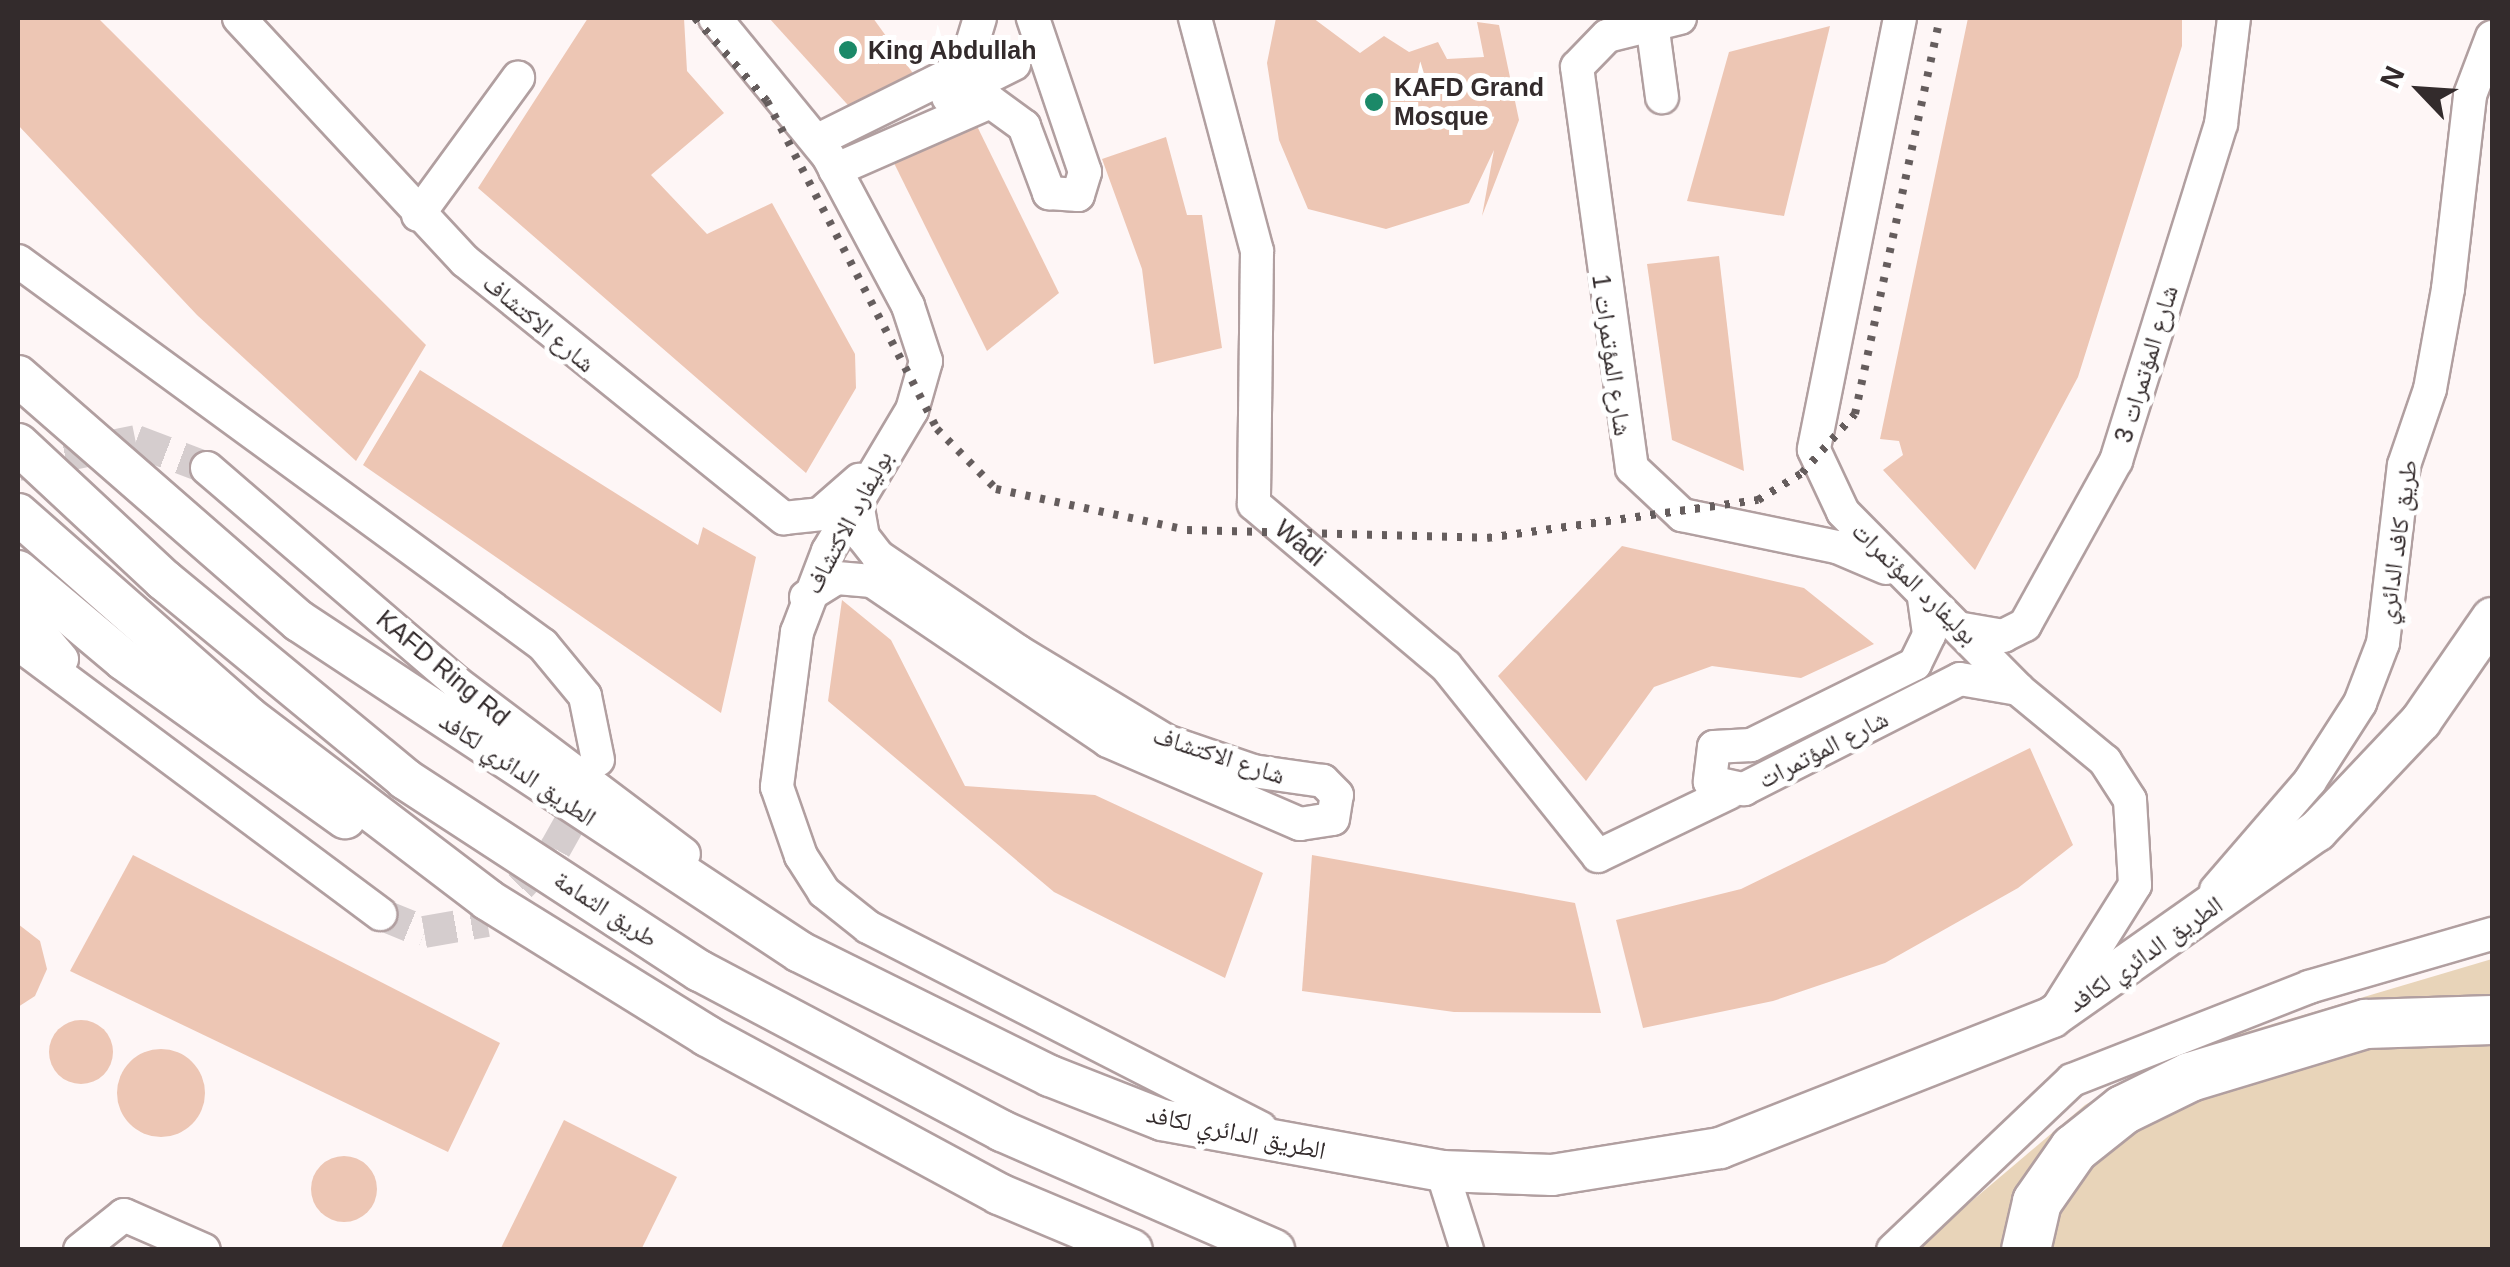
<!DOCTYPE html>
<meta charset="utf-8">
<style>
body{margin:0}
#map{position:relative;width:2510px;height:1267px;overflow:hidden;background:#fef6f6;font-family:Arial,"Noto Naskh Arabic",sans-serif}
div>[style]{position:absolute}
.green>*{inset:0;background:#e8d4b9}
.building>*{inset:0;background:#edc6b4}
.round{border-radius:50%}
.minor-tunnel>*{height:32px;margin-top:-16px;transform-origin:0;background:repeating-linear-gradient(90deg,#d5cdce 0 32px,transparent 0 48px)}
.roads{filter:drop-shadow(2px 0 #b19fa0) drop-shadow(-2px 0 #b19fa0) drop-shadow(0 2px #b19fa0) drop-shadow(0 -2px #b19fa0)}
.minor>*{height:32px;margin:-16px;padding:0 16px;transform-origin:16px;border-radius:16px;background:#fff}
.major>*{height:40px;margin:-20px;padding:0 20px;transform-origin:20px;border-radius:20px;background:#fff}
.highway>*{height:48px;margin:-24px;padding:0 24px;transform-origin:24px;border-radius:24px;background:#fff}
.rail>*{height:8px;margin-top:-4px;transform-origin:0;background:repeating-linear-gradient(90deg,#655d5d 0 5px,transparent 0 15px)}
.dots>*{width:28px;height:28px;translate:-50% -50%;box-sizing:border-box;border:5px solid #fff;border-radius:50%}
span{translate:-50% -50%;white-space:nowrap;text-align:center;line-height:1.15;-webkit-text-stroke:10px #fff;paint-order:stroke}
.poi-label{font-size:25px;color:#332b2c;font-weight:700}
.left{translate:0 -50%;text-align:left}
.street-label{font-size:25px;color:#332b2c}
.frame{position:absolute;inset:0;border:20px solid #332b2c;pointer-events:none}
.north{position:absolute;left:2370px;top:40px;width:100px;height:100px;-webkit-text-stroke:8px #fff;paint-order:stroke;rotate:295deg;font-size:28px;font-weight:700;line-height:40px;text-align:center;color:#332b2c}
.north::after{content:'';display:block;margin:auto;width:35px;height:45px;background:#332b2c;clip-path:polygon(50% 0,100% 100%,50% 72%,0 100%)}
</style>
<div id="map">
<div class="green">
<i style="clip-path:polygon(2492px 959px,2492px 1249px,1914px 1250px,2085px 1105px,2175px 1053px)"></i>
</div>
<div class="building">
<i style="clip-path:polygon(18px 18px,98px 18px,426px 345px,356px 461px,197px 315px,18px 125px)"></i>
<i style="clip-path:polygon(588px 18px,684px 18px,687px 71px,724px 113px,651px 175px,707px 234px,772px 203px,855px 354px,856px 388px,806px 473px,478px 188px)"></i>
<i style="clip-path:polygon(769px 18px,873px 18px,920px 83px,856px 114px)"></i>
<i style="clip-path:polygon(1276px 18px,1313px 18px,1360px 53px,1384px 36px,1409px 52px,1438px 42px,1447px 59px,1484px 57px,1477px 22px,1499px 25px,1519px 120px,1482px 216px,1494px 150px,1469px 203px,1386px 229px,1308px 209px,1279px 140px,1267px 63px)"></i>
<i style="clip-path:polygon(1968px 18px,2182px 18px,2182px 46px,2078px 377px,1975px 570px,1883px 470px,1903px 455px,1899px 441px,1880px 439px)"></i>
<i style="clip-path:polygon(1830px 26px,1784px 216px,1687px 201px,1729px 52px)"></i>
<i style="clip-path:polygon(974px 120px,1059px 293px,987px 351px,890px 155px)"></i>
<i style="clip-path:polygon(1166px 137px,1187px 215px,1202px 215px,1222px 348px,1154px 364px,1142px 269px,1102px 159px)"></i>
<i style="clip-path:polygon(1719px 256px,1744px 471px,1672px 440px,1647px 264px)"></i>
<i style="clip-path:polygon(420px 370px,698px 545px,703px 527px,756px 557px,721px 713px,363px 465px)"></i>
<i style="clip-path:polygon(1622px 546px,1804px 588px,1874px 644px,1801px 678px,1712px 666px,1654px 687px,1586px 781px,1498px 676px)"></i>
<i style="clip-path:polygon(842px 600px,891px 640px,965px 786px,1095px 795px,1263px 873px,1225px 978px,1054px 892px,828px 701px)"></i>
<i style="clip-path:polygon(2030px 748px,2073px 845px,2018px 888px,1885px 963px,1773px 1001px,1643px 1028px,1616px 920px,1741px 889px)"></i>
<i style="clip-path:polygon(133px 855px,500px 1043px,448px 1152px,70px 971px)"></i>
<i style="clip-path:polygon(1312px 855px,1575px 903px,1601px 1013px,1454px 1012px,1302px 991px)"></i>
<i style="clip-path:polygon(18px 924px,40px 941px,47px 969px,35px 996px,18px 1007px)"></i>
<i class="round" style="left:49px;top:1020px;width:64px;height:64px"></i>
<i class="round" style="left:117px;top:1049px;width:88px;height:88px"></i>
<i style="clip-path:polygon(564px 1120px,677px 1177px,641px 1250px,500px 1250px)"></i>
<i class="round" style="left:311px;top:1156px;width:66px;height:66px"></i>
</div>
<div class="minor-tunnel">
<i style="left:18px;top:465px;width:120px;rotate:-11.5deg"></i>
<i style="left:136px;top:441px;width:76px;rotate:20.8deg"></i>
<i style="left:380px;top:914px;width:48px;rotate:22.2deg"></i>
<i style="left:424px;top:932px;width:64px;rotate:-9.9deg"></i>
<i style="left:487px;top:921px;width:99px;rotate:-46.6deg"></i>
<i style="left:555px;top:849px;width:73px;rotate:-60.6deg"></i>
</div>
<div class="roads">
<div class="minor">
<i style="left:239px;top:18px;width:332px;rotate:47.1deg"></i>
<i style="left:465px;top:261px;width:410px;rotate:38.9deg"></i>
<i style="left:784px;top:518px;width:36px;rotate:-6deg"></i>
<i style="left:820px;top:514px;width:52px;rotate:-41.1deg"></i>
<i style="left:715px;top:18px;width:178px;rotate:50.7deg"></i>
<i style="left:828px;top:156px;width:170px;rotate:61.9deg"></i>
<i style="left:908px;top:306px;width:58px;rotate:71.9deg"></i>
<i style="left:926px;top:361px;width:51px;rotate:105.9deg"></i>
<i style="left:912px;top:410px;width:164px;rotate:120.8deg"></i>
<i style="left:828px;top:551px;width:87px;rotate:110.9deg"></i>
<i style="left:797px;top:632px;width:156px;rotate:97.4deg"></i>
<i style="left:777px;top:787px;width:73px;rotate:70.8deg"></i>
<i style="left:801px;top:856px;width:43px;rotate:57.4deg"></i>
<i style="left:824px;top:892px;width:56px;rotate:38.5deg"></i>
<i style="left:868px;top:927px;width:441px;rotate:27.1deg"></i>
<i style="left:1195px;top:18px;width:241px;rotate:75.1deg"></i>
<i style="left:1257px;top:251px;width:253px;rotate:90.7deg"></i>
<i style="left:1254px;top:504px;width:251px;rotate:40.2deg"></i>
<i style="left:1446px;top:666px;width:243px;rotate:51.3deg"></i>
<i style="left:1598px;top:856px;width:145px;rotate:-25.7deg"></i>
<i style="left:1680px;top:18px;width:75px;rotate:166.1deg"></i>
<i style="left:1607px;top:36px;width:43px;rotate:134.1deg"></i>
<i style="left:1577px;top:67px;width:405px;rotate:82.2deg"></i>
<i style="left:1632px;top:468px;width:69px;rotate:43.2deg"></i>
<i style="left:1682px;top:515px;width:158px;rotate:11.7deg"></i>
<i style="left:1837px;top:547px;width:53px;rotate:23.2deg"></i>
<i style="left:1900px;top:18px;width:440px;rotate:101.3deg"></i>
<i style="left:1814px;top:450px;width:68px;rotate:64.9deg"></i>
<i style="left:1843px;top:512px;width:250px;rotate:45.3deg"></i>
<i style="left:2019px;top:690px;width:112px;rotate:39.5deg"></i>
<i style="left:2105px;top:761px;width:46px;rotate:57.3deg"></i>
<i style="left:2130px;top:800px;width:85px;rotate:86.6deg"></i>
<i style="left:2135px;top:885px;width:143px;rotate:122.1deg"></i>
<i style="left:1652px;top:23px;width:75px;rotate:82.3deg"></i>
<i style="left:948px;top:97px;width:74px;rotate:-26.6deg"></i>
<i style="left:818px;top:140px;width:164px;rotate:-26.4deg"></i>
<i style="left:965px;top:67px;width:51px;rotate:-73deg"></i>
<i style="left:835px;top:170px;width:170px;rotate:-23.6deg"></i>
<i style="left:991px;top:102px;width:41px;rotate:36deg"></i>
<i style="left:1024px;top:126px;width:72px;rotate:69.5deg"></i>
<i style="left:1049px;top:193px;width:29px;rotate:4deg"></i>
<i style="left:1078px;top:195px;width:24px;rotate:-73deg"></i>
<i style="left:1085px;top:172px;width:163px;rotate:-108.7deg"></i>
<i style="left:418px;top:215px;width:170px;rotate:-53.9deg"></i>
<i style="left:18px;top:261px;width:650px;rotate:36.18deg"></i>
<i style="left:543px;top:645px;width:66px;rotate:50.5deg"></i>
<i style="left:585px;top:696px;width:65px;rotate:78.5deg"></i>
<i style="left:207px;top:468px;width:330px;rotate:40.7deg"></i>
<i style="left:457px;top:683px;width:284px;rotate:37deg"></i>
<i style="left:18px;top:583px;width:36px;rotate:76deg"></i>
<i style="left:27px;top:618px;width:54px;rotate:49.5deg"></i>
<i style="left:806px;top:597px;width:36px;rotate:-32deg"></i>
<i style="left:837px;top:578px;width:35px;rotate:5deg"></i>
<i style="left:872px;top:581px;width:285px;rotate:34.1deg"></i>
<i style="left:1108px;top:741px;width:209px;rotate:23.4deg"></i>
<i style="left:1300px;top:824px;width:33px;rotate:-9deg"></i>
<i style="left:1333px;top:819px;width:24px;rotate:-81deg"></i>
<i style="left:1337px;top:795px;width:20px;rotate:-135deg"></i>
<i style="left:1323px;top:781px;width:71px;rotate:-171.9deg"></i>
<i style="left:1253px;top:771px;width:92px;rotate:-161deg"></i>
<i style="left:1166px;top:741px;width:172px;rotate:-148.8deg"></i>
<i style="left:1019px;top:652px;width:171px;rotate:-145.8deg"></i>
<i style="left:878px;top:556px;width:24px;rotate:-128deg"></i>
<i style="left:863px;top:537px;width:36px;rotate:-100deg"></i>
<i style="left:1924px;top:598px;width:37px;rotate:82deg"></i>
<i style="left:1929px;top:635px;width:32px;rotate:116deg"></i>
<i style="left:1915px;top:664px;width:183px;rotate:153.7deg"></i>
<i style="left:1751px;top:745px;width:37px;rotate:177deg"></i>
<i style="left:1714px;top:747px;width:35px;rotate:97deg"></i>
<i style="left:1710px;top:782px;width:35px;rotate:12deg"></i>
<i style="left:1744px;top:789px;width:242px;rotate:-27deg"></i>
<i style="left:1960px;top:679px;width:59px;rotate:9.8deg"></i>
<i style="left:1963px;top:629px;width:41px;rotate:9.9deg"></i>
<i style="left:2003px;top:636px;width:25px;rotate:-27deg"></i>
<i style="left:2025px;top:625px;width:188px;rotate:-61deg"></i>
<i style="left:2116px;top:461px;width:353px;rotate:-72.7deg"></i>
<i style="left:2221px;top:124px;width:107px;rotate:-83deg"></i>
<i style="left:18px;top:644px;width:452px;rotate:36.7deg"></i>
<i style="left:2216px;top:890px;width:144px;rotate:-49.2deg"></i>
<i style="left:2310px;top:781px;width:93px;rotate:-57.3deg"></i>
<i style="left:2360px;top:703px;width:64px;rotate:-69deg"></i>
<i style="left:2383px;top:643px;width:179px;rotate:-83.3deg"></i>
<i style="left:2404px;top:465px;width:80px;rotate:-71.1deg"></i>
<i style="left:2430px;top:389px;width:102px;rotate:-79.8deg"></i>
<i style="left:2448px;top:289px;width:195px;rotate:-83.5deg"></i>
<i style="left:2470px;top:95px;width:62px;rotate:-69.2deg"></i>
<i style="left:1442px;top:1171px;width:83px;rotate:72.4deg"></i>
<i style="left:80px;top:1250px;width:56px;rotate:-38.5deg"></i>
<i style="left:124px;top:1215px;width:87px;rotate:23.6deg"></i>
<i style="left:1893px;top:1250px;width:247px;rotate:-43.5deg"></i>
<i style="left:2072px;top:1080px;width:255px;rotate:-21.4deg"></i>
<i style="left:2309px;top:987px;width:191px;rotate:-16.2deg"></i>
</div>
<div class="major">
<i style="left:18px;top:376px;width:373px;rotate:41.1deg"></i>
<i style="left:299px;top:621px;width:600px;rotate:33.45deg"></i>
<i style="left:800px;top:952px;width:279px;rotate:26.4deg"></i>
<i style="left:1050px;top:1076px;width:120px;rotate:21.4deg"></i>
<i style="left:1162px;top:1120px;width:285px;rotate:10.3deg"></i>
<i style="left:1442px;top:1171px;width:110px;rotate:2.1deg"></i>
<i style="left:1552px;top:1175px;width:170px;rotate:-9.1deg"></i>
<i style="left:1720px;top:1148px;width:357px;rotate:-21.5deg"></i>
<i style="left:2052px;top:1017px;width:324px;rotate:-35.1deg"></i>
<i style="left:2317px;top:831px;width:151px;rotate:-46.6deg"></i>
<i style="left:2421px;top:721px;width:125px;rotate:-55.4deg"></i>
<i style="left:18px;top:444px;width:200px;rotate:43deg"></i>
<i style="left:164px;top:580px;width:313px;rotate:39.5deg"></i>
<i style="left:405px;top:779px;width:352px;rotate:33.1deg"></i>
<i style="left:700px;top:971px;width:342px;rotate:27.9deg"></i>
<i style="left:1002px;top:1131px;width:297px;rotate:23.6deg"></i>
<i style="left:18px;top:514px;width:307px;rotate:41.4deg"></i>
<i style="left:248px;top:717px;width:302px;rotate:37.3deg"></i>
<i style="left:488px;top:900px;width:258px;rotate:31.8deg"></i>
<i style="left:707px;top:1036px;width:332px;rotate:28.4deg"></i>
<i style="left:999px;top:1194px;width:144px;rotate:22.8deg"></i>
<i style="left:18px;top:571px;width:138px;rotate:40deg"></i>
<i style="left:124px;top:660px;width:272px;rotate:35.6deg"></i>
</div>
<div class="highway">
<i style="left:2026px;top:1250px;width:49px;rotate:-77.1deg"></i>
<i style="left:2037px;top:1202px;width:65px;rotate:-55.1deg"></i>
<i style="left:2074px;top:1149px;width:63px;rotate:-38.5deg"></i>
<i style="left:2123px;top:1110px;width:75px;rotate:-26.2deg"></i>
<i style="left:2190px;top:1077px;width:184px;rotate:-16.8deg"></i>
<i style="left:2366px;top:1024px;width:126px;rotate:-1.8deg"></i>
</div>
</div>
<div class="rail">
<i style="left:695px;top:18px;width:110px;rotate:49.1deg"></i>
<i style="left:767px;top:101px;width:369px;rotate:62.6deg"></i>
<i style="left:937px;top:429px;width:84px;rotate:45.5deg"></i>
<i style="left:996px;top:489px;width:195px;rotate:12.1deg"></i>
<i style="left:1187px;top:530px;width:300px;rotate:1.5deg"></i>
<i style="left:1487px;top:538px;width:274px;rotate:-8deg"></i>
<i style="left:1758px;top:500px;width:52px;rotate:-31.5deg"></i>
<i style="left:1802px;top:473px;width:79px;rotate:-48.1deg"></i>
<i style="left:1855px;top:414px;width:405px;rotate:-77.9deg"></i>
</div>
<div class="dots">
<i style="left:848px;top:50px;background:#1b8968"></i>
<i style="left:1374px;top:102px;background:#1b8968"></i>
</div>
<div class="poi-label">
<span class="left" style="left:868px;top:50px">King Abdullah</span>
<span class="left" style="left:1394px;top:102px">KAFD Grand<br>Mosque</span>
</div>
<div class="street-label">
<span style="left:539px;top:323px;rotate:40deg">شارع الاكتشاف</span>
<span style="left:1612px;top:355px;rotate:82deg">شارع المؤتمرات 1</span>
<span style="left:2146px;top:364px;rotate:-73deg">شارع المؤتمرات 3</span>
<span style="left:848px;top:522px;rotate:-62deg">بوليفارد الاكتشاف</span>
<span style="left:2397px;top:542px;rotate:-82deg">طريق كافد الدائري</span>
<span style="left:1300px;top:543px;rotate:40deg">Wadi</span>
<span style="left:1915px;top:583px;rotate:44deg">بوليفارد المؤتمرات</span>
<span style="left:443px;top:668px;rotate:40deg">KAFD Ring Rd</span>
<span style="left:1823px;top:749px;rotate:-27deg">شارع المؤتمرات</span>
<span style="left:1219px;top:755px;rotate:18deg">شارع الاكتشاف</span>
<span style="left:518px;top:769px;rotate:34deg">الطريق الدائري لكافد</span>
<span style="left:606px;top:909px;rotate:33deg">طريق الثمامة</span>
<span style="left:2145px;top:954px;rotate:-35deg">الطريق الدائري لكافد</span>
<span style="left:1236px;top:1132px;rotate:12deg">الطريق الدائري لكافد</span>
</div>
<div class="frame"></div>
<div class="north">N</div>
</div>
